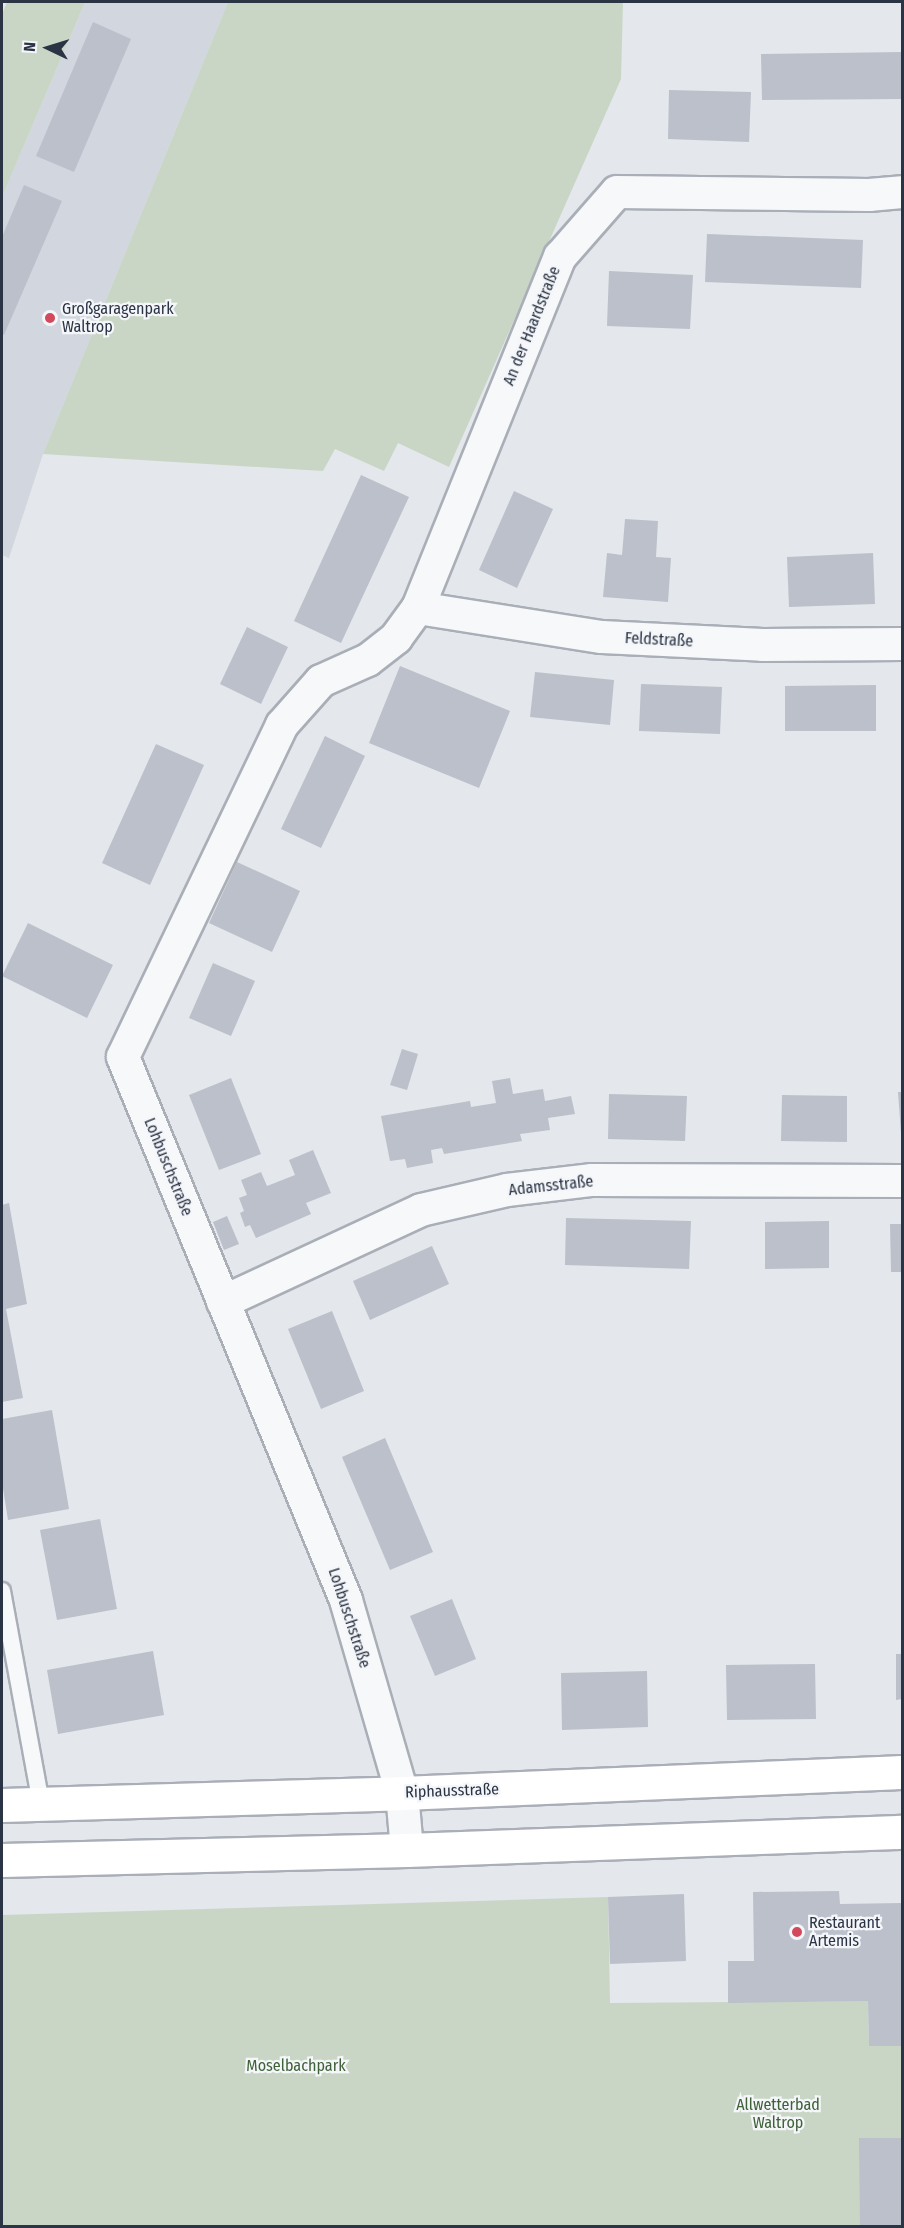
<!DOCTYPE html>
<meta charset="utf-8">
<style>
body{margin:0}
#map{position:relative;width:904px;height:2228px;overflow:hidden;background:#e4e7ec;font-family:"Fira Sans Condensed",sans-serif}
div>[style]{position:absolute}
.built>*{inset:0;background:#d2d6de}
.green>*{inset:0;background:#c9d6c5}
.building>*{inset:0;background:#bbc0ca}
.roads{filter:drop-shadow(2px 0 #a9aeb7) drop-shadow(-2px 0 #a9aeb7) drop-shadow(0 2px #a9aeb7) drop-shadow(0 -2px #a9aeb7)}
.lane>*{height:16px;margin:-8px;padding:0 8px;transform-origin:8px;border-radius:8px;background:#f7f8fa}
.street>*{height:32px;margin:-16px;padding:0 16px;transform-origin:16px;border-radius:16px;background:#f7f8fa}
.secondary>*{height:33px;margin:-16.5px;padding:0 16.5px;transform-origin:16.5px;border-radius:16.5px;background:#fff}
.dots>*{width:16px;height:16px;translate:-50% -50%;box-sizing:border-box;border:3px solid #f4f6f9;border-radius:50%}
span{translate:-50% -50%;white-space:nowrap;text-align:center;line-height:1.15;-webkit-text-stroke:4.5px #f4f6f9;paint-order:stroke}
.poi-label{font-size:16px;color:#2b3445}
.left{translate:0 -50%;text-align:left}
.street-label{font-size:16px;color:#2b3445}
.park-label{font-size:16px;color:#3f6138}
.frame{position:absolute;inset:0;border:3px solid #2b3445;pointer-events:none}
.north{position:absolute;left:18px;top:18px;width:60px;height:60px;-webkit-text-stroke:4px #f4f6f9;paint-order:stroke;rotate:274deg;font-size:16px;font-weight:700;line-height:24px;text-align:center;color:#2b3445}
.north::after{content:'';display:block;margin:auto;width:21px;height:27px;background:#2b3445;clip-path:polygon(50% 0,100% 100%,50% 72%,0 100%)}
</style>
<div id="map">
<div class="built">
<i style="clip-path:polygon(85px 2px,228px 2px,43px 454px,9px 558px,2px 555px,2px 197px)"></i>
</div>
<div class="green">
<i style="clip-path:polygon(7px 2px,85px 2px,2px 197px,2px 14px)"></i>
<i style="clip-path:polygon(228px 2px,623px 2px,621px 79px,449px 467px,398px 443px,384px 471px,335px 449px,323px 471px,43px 454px)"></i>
<i style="clip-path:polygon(608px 1897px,610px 2003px,868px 2001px,869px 2046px,902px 2046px,902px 2226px,2px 2226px,2px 1915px)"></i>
</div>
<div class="building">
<i style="clip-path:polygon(93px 22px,131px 39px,74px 172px,36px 156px)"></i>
<i style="clip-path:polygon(902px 52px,902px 99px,762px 100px,761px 54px)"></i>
<i style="clip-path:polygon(669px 90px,751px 92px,749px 142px,668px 139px)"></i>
<i style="clip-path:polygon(24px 185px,62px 201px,4px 335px,2px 334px,2px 237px)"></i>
<i style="clip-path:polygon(707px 234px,863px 240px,861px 288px,705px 282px)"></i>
<i style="clip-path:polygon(609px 271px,693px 275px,690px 329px,607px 326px)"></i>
<i style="clip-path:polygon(361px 475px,409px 497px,341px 643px,294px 621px)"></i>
<i style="clip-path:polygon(514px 491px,553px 509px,517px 588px,479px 570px)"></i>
<i style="clip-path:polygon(625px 519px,658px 521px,656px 557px,671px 558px,668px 602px,603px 597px,607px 553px,622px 555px)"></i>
<i style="clip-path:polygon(873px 553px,875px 604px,789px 607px,787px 557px)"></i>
<i style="clip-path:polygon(247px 627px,288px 647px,261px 704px,220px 684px)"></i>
<i style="clip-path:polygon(400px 666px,510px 711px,479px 788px,369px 743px)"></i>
<i style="clip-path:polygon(535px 672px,614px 680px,610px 725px,530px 717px)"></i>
<i style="clip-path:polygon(641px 684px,722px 687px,720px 734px,639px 731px)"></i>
<i style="clip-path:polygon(876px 685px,876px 731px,785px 731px,785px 686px)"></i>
<i style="clip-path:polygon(325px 736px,365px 756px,321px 848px,281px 829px)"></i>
<i style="clip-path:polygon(156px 744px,204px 765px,150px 885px,102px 863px)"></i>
<i style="clip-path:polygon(237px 862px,300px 891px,272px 952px,209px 923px)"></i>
<i style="clip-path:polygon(28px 923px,113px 965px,87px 1018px,2px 976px)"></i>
<i style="clip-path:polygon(213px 963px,255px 981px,231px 1036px,189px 1018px)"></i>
<i style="clip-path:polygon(402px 1049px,418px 1054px,407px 1090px,390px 1085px)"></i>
<i style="clip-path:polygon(231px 1078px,261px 1154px,219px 1170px,189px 1095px)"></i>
<i style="clip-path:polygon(510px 1078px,513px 1094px,543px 1089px,545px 1101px,571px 1096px,575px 1114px,548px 1118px,550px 1130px,520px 1134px,522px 1141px,444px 1154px,442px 1148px,431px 1150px,433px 1163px,407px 1168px,405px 1159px,390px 1161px,381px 1116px,470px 1101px,471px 1107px,496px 1103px,492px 1081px)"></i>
<i style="clip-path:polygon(898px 1092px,902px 1092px,902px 1133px,901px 1133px)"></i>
<i style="clip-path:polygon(609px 1094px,687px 1096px,685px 1141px,608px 1139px)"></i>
<i style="clip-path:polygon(782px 1095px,847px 1096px,847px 1142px,781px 1141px)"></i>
<i style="clip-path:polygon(313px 1150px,331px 1193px,306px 1203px,311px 1214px,256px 1238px,250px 1225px,245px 1227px,240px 1213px,244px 1211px,239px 1198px,247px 1195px,241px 1180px,261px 1172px,267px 1186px,295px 1175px,289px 1160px)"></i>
<i style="clip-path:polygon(9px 1203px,27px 1304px,6px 1309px,23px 1398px,2px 1402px,2px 1205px)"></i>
<i style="clip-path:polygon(227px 1216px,239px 1244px,224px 1250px,213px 1222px)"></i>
<i style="clip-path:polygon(566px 1218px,691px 1221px,689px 1269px,565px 1265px)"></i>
<i style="clip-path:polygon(829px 1221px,829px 1268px,765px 1269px,765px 1222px)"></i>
<i style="clip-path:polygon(890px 1224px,902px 1224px,902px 1272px,891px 1272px)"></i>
<i style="clip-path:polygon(432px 1246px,449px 1284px,370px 1320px,353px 1281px)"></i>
<i style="clip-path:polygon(332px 1311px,364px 1391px,321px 1409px,288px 1329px)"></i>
<i style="clip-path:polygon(52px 1410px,69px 1509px,8px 1520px,2px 1482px,2px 1419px)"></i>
<i style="clip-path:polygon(385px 1438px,433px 1552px,390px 1570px,342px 1457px)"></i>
<i style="clip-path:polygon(100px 1519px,117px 1609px,57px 1620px,40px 1530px)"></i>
<i style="clip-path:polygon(452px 1599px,476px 1659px,435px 1676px,410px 1616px)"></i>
<i style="clip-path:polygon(153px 1651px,164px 1715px,58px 1734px,47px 1670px)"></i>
<i style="clip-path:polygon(896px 1654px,902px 1654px,902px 1699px,896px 1700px)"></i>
<i style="clip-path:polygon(815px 1664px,816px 1719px,727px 1720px,726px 1665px)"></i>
<i style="clip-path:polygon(647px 1671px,648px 1727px,562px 1730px,561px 1673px)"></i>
<i style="clip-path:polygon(839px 1891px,840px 1904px,902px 1903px,902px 2046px,869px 2046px,868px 2001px,728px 2003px,728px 1961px,754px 1961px,753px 1892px)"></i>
<i style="clip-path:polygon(684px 1894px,686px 1961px,610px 1964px,608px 1897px)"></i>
<i style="clip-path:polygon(859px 2138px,902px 2138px,902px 2226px,860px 2226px)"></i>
</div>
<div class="roads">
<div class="lane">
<i style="left:2px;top:1591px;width:217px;rotate:79.6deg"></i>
</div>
<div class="street">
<i style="left:418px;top:608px;width:186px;rotate:9deg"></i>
<i style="left:602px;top:637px;width:161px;rotate:2.8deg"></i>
<i style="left:763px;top:645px;width:139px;rotate:-0.4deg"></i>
<i style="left:223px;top:1302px;width:218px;rotate:-24.9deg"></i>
<i style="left:421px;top:1210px;width:88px;rotate:-13.1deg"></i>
<i style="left:507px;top:1190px;width:86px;rotate:-6.7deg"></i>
<i style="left:592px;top:1180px;width:310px;rotate:0.2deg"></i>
<i style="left:407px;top:1850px;width:57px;rotate:-95deg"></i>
<i style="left:402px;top:1793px;width:201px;rotate:-106.2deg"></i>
<i style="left:346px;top:1600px;width:587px;rotate:-112.33deg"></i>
<i style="left:123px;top:1057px;width:368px;rotate:-64.4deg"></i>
<i style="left:282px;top:725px;width:59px;rotate:-48.4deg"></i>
<i style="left:321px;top:681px;width:51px;rotate:-24.1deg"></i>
<i style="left:368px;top:660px;width:36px;rotate:-38deg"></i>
<i style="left:396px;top:638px;width:37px;rotate:-54deg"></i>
<i style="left:418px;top:608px;width:379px;rotate:-68deg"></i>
<i style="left:560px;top:257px;width:86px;rotate:-48.8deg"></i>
<i style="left:617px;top:192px;width:252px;rotate:0.7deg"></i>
<i style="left:869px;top:195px;width:33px;rotate:-5deg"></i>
</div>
<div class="secondary">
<i style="left:2px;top:1805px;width:400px;rotate:-1.7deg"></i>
<i style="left:402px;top:1793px;width:500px;rotate:-2.41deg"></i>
<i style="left:2px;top:1860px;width:405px;rotate:-1.4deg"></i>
<i style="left:407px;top:1850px;width:495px;rotate:-2.1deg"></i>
</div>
</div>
<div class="dots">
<i style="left:50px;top:318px;background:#d1495b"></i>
<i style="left:797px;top:1932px;background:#d1495b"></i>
</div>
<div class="poi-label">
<span class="left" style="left:62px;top:318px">Großgaragenpark<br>Waltrop</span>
<span class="left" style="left:809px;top:1932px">Restaurant<br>Artemis</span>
</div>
<div class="street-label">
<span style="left:532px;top:326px;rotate:-68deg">An der Haardstraße</span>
<span style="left:659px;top:640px;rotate:3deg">Feldstraße</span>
<span style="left:168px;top:1167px;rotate:68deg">Lohbuschstraße</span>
<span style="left:551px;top:1186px;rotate:-6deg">Adamsstraße</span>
<span style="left:349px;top:1618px;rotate:72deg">Lohbuschstraße</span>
<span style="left:452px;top:1791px;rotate:-2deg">Riphausstraße</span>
</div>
<div class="park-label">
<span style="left:296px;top:2066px">Moselbachpark</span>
<span style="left:778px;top:2114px">Allwetterbad<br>Waltrop</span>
</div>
<div class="frame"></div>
<div class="north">N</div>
</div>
